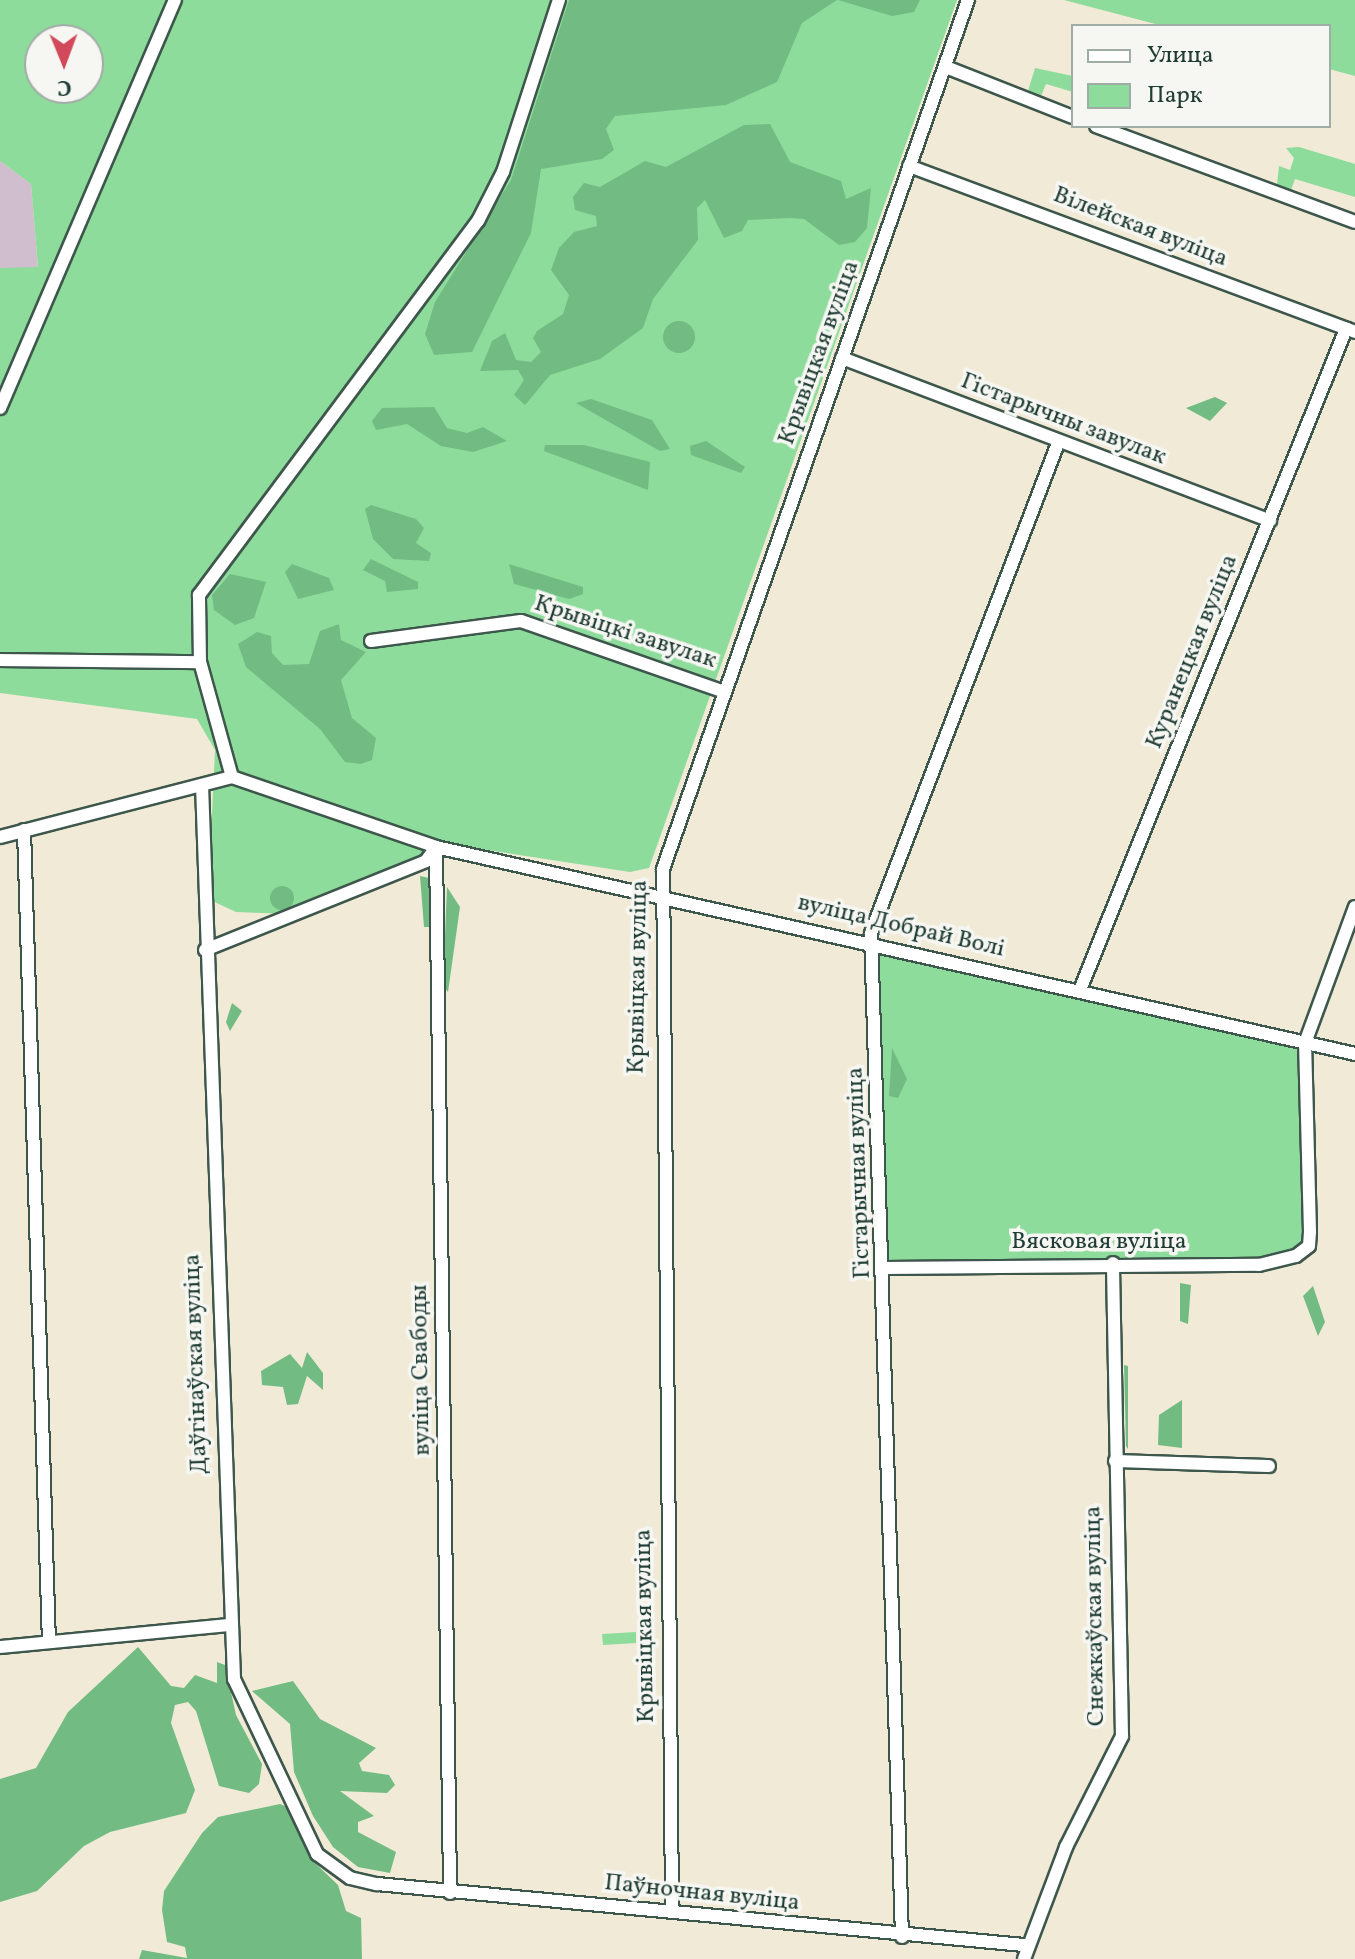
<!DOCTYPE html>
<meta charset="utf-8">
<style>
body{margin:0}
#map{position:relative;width:1355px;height:1959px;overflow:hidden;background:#f1ead6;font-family:Vollkorn,serif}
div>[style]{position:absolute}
.industrial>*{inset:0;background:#d0bdcd}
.green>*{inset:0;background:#8ddc9b}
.forest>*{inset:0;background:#72bc83}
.round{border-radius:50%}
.roads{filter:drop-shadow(2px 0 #3e574c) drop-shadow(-2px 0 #3e574c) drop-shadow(0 2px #3e574c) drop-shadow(0 -2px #3e574c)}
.minor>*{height:12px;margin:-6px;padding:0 6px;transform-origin:6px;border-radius:6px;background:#fff}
span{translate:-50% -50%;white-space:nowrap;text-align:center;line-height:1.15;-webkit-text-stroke:7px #f6f6f2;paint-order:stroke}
.street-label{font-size:24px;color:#1f3d34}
.legend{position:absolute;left:1071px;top:24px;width:260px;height:104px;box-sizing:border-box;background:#f6f6f2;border:2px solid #a0aca6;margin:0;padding:10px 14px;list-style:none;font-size:24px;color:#1f3d34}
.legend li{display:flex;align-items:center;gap:16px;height:40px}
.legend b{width:40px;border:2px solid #a0aca6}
.north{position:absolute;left:24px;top:24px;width:80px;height:80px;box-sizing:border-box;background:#f6f6f2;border:2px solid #a0aca6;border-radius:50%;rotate:179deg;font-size:22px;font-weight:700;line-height:32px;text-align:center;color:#1f3d34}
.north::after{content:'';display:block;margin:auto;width:28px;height:36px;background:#d1495b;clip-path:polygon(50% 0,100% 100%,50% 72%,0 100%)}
</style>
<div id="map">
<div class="industrial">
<i style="clip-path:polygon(0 161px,31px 184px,38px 268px,0 268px)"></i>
</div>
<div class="green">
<i style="clip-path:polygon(evenodd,0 0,957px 0,649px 868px,630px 872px,416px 839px,436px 847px,426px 861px,292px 914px,236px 912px,208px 899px,215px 750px,197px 719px,0 693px,0 268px,38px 267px,31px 184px,0 161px,0 0,40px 40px,88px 40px,88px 88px,40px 88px,40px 40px)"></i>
<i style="clip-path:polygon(1064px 0,1355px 0,1355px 76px,1329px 69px,1329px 26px,1163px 26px)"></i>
<i style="clip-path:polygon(1035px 68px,1073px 76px,1073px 92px,1046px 84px,1041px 96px,1028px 91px)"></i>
<i style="clip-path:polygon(1299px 147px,1355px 164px,1355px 197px,1295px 179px,1291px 190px,1277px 184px,1279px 166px,1290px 170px,1294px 158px,1286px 148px)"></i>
<i style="clip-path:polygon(873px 946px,1305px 1043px,1309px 1246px,1286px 1259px,885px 1268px)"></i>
<i style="clip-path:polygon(636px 1632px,636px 1643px,603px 1645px,602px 1634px)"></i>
</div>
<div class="forest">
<i style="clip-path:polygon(569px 0,837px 0,802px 23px,777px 82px,726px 105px,615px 116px,606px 129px,614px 150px,602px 159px,541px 169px,531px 233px,472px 352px,434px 355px,425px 334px,435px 302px,511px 180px)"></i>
<i style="clip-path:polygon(838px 0,920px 0,914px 12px,892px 16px)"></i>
<i style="clip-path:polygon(770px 124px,790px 162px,841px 181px,846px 199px,871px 188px,867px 228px,855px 242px,839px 245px,804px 219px,790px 218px,748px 220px,742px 231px,724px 238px,705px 200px,697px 208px,698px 240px,653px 299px,643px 328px,600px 359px,550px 375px,525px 405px,514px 395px,524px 380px,518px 370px,480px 371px,492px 341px,505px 333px,516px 360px,531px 362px,541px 352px,533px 338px,537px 331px,563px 314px,569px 295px,551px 270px,559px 248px,574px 232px,597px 226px,596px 216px,575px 210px,573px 197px,584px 183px,600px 187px,645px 161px,666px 167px,744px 125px)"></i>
<i class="round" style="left:663px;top:321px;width:32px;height:32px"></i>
<i style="clip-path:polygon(1215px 397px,1227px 403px,1210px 421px,1186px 408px)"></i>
<i style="clip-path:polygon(591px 399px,652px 420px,670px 449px,660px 451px,576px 403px)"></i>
<i style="clip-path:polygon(434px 407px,447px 428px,467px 433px,483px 427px,507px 441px,473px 452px,441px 446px,407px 424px,376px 430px,372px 421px,382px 408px)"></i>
<i style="clip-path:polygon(706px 441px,745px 467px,741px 473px,691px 455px,690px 446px)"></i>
<i style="clip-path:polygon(545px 445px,584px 445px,650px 462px,648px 490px,544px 451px)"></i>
<i style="clip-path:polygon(371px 505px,416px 519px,424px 528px,416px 543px,431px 553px,429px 561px,393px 559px,373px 539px,365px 509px)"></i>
<i style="clip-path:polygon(371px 559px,418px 582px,418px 589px,387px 592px,385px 581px,363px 570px)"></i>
<i style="clip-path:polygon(292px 564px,329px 578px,334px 590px,298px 599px,285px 572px)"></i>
<i style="clip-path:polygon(509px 564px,583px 587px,583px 594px,569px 599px,514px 584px)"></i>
<i style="clip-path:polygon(230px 574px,266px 582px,254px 618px,235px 625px,214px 610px,212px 595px)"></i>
<i style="clip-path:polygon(339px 624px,341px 640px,366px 652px,341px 680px,352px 718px,376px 738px,372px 760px,361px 764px,345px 762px,320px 729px,246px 667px,238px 644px,257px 632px,271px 636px,272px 653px,283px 665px,309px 664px,320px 631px)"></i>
<i style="clip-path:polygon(420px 876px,429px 878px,431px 927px,424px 927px)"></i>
<i class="round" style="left:270px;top:886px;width:24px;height:24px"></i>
<i style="clip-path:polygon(447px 887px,460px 907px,448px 992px,443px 986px)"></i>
<i style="clip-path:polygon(232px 1003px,242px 1011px,230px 1031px,226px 1022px)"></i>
<i style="clip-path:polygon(892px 1048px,907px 1079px,898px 1098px,889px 1096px)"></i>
<i style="clip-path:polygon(1180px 1283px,1191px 1285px,1188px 1324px,1180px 1321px)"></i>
<i style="clip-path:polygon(1313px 1286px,1325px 1322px,1318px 1336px,1303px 1296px)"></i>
<i style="clip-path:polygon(307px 1352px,323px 1373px,323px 1390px,307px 1376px,298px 1404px,287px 1405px,283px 1387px,262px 1385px,261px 1371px,290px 1354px,302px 1368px)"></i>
<i style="clip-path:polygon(1124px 1365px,1128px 1366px,1128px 1449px,1126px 1446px)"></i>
<i style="clip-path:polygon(1182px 1400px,1182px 1448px,1158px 1445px,1159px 1415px)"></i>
<i style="clip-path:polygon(138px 1647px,171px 1686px,184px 1688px,195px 1675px,217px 1683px,217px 1662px,225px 1665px,236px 1715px,262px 1764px,259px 1784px,249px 1793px,219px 1786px,196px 1711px,188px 1702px,175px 1705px,171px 1723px,195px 1790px,186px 1813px,110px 1832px,84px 1846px,37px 1891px,0 1902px,0 1779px,36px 1768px,68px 1712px)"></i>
<i style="clip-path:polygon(293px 1681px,320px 1719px,376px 1748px,359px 1763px,362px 1771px,389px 1775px,395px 1785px,387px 1793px,340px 1791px,374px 1816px,358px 1822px,358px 1832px,396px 1852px,390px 1873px,358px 1867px,333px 1847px,313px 1816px,294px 1772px,290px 1724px,252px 1691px)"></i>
<i style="clip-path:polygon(280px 1804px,290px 1808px,314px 1862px,338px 1885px,346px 1911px,361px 1918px,362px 1959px,139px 1959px,142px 1950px,187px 1958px,185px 1947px,167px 1942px,162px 1910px,164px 1891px,202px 1833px,218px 1817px)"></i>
</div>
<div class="roads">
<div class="minor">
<i style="left:946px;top:67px;width:136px;rotate:21.5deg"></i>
<i style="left:1096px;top:126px;width:276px;rotate:20.3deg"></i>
<i style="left:909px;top:166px;width:476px;rotate:20.4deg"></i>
<i style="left:842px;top:358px;width:458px;rotate:20.8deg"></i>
<i style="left:0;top:408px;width:444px;rotate:-66.8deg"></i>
<i style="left:371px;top:641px;width:151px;rotate:-7.6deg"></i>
<i style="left:521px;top:621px;width:213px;rotate:19.2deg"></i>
<i style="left:0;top:660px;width:200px;rotate:0.6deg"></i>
<i style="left:232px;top:777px;width:216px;rotate:18.9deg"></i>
<i style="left:436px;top:847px;width:942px;rotate:12.69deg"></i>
<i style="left:232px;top:777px;width:119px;rotate:-105.5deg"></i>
<i style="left:200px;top:662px;width:67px;rotate:-90.9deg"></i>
<i style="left:199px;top:595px;width:467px;rotate:-53.3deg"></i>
<i style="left:478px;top:221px;width:55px;rotate:-63deg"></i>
<i style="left:503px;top:172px;width:181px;rotate:-72deg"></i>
<i style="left:202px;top:785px;width:895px;rotate:87.95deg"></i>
<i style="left:234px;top:1679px;width:194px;rotate:64.6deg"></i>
<i style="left:317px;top:1854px;width:41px;rotate:36deg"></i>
<i style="left:350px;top:1878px;width:28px;rotate:13deg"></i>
<i style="left:377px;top:1884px;width:650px;rotate:5.39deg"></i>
<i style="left:24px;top:830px;width:812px;rotate:88.24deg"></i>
<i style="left:0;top:837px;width:240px;rotate:-14.5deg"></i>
<i style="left:436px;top:847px;width:1046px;rotate:89.23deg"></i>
<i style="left:205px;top:950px;width:238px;rotate:-21.9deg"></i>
<i style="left:426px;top:861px;width:17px;rotate:-54deg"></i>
<i style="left:1080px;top:990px;width:713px;rotate:-68.08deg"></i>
<i style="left:885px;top:1268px;width:374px;rotate:-0.5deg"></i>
<i style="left:1259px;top:1265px;width:38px;rotate:-14deg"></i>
<i style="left:1296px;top:1256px;width:16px;rotate:-38deg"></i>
<i style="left:1309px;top:1246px;width:14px;rotate:-86deg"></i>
<i style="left:1310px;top:1232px;width:189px;rotate:-91.5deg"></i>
<i style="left:1305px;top:1043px;width:145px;rotate:-69.8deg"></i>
<i style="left:1115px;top:1461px;width:154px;rotate:1.9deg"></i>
<i style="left:0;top:1647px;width:229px;rotate:-5.5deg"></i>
<i style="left:672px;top:1911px;width:1042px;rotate:-90.49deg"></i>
<i style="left:663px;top:869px;width:921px;rotate:-70.66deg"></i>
<i style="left:902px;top:1937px;width:1004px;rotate:-91.77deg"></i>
<i style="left:871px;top:933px;width:524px;rotate:-69.11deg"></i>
<i style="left:1024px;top:1959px;width:120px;rotate:-69.4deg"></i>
<i style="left:1066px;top:1847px;width:124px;rotate:-63.2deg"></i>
<i style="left:1122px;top:1736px;width:473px;rotate:-91.1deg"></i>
</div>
</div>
<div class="street-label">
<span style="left:1140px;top:228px;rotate:21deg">Вілейская вуліца</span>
<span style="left:820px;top:353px;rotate:-70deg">Крывіцкая вуліца</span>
<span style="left:1063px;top:420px;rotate:21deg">Гістарычны завулак</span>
<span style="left:625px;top:633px;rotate:18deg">Крывіцкі завулак</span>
<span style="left:1193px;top:652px;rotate:-68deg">Куранецкая вуліца</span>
<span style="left:901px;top:927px;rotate:13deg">вуліца Добрай Волі</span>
<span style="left:639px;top:977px;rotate:-89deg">Крывіцкая вуліца</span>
<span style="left:860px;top:1173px;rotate:-92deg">Гістарычная вуліца</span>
<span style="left:1099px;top:1243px">Вясковая вуліца</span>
<span style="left:197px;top:1364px;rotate:-92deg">Даўгінаўская вуліца</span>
<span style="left:422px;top:1370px;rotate:-91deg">вуліца Свабоды</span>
<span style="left:1096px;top:1616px;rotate:-91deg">Снежкаўская вуліца</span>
<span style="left:646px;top:1626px;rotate:-91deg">Крывіцкая вуліца</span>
<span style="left:702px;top:1894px;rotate:6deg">Паўночная вуліца</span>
</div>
<ul class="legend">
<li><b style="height:10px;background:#fff"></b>Улица</li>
<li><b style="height:22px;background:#8ddc9b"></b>Парк</li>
</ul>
<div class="north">С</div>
</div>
